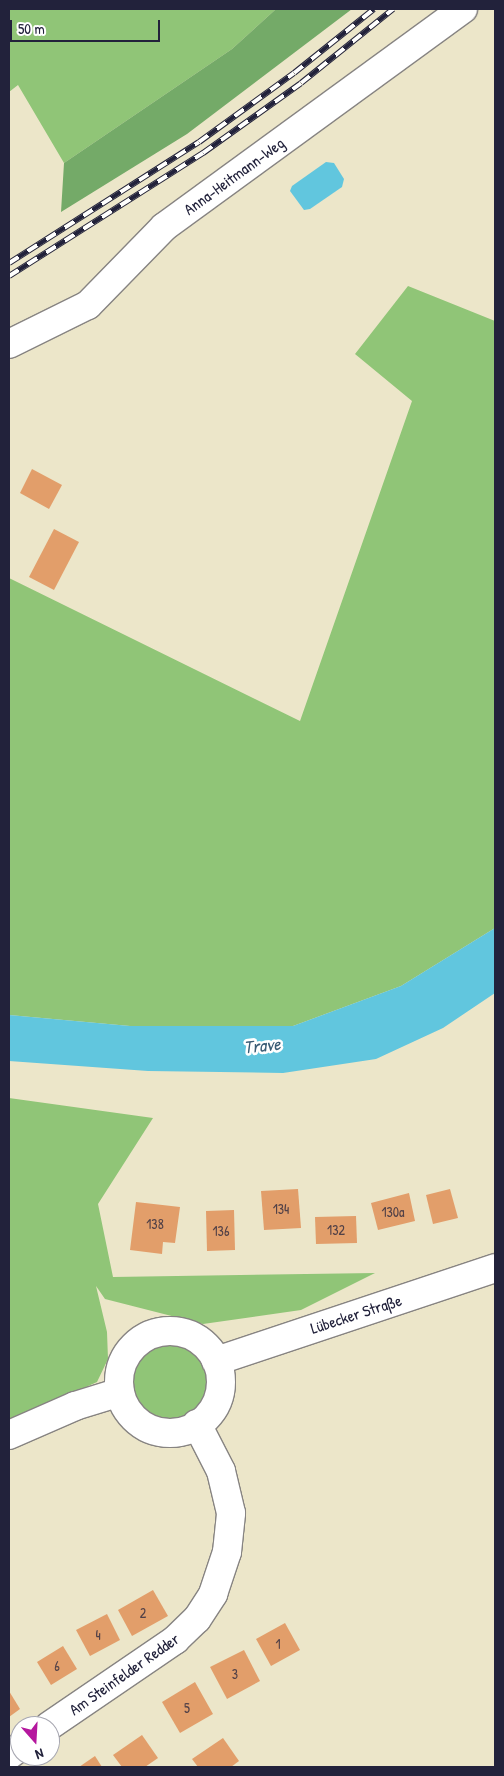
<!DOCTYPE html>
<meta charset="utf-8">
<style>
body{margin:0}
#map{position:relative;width:504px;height:1776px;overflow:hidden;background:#ece6c9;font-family:"Patrick Hand",sans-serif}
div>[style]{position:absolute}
.green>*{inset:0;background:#90c577}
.round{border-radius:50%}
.forest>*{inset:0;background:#74aa68}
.water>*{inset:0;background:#61c6de}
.building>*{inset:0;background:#e29e6a}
.roads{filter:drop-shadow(1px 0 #878482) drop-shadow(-1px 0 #878482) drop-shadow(0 1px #878482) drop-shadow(0 -1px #878482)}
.minor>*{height:28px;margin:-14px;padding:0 14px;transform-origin:14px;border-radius:14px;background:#fff}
.major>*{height:28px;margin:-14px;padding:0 14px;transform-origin:14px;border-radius:14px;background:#fff}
.major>.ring{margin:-14px;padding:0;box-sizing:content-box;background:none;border:28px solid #fff;border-radius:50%}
.rail>*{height:5.5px;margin-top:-2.75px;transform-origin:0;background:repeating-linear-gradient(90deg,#fff 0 11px,#22223b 0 22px);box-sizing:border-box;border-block:1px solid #22223b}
span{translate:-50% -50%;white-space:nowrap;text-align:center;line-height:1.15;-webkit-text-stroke:5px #fff;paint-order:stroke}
.number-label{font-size:14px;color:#524147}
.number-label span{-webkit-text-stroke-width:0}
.street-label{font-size:16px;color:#22223b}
.water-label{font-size:18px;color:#385b74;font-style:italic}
.frame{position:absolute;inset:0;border:10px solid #22223b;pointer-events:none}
.north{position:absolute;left:10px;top:1716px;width:50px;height:50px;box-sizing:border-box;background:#fff;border:1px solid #a7a7b1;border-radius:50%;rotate:161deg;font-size:14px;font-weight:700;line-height:20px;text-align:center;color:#22223b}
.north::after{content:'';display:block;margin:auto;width:18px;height:22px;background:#b5179e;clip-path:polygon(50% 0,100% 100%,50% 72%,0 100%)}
.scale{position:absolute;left:10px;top:20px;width:150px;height:22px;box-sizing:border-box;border:2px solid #22223b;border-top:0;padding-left:6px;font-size:15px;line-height:18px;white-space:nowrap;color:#22223b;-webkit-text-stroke:4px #fff;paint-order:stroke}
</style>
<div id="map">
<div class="green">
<i style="clip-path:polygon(9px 9px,276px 9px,232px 49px,64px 163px,18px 85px,9px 92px)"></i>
<i style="clip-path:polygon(408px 286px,495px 321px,495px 928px,401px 986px,293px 1026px,130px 1026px,9px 1015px,9px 578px,300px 721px,412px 401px,355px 354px)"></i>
<i style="clip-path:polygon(9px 1098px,153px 1118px,98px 1204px,113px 1277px,375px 1273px,301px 1310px,203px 1324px,105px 1299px,96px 1286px,107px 1332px,108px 1359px,97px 1382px,9px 1422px)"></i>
<i class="round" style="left:129px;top:1343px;width:78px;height:78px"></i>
</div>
<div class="forest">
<i style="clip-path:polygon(276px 9px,352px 9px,187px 134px,61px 212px,64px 163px,232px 49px)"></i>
</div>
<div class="water">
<i style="clip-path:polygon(326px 162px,334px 163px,344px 179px,342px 187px,310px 209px,304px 210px,290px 191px,292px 186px)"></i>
<i style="clip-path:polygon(495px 928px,495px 993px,443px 1028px,376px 1059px,283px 1073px,148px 1071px,9px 1061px,9px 1015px,130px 1026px,293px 1026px,401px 986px)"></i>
</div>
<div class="building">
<i style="clip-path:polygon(32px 469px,62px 485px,49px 509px,20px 493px)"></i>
<i style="clip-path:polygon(54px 529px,79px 542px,54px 590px,29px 577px)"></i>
<i style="clip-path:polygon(298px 1189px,301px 1228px,264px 1230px,261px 1191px)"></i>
<i style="clip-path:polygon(450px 1189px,458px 1218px,433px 1224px,426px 1195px)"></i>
<i style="clip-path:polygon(409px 1193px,415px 1221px,378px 1230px,371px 1203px)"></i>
<i style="clip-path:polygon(136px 1202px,180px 1207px,175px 1243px,163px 1242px,162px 1254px,130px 1250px)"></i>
<i style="clip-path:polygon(234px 1210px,235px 1250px,207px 1251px,206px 1211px)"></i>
<i style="clip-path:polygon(356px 1216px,357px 1243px,316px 1244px,315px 1217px)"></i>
<i style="clip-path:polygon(153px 1590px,168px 1616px,132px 1636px,118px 1610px)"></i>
<i style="clip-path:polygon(107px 1614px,120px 1640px,90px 1656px,76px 1630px)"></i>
<i style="clip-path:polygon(285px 1623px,300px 1650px,271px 1666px,256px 1639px)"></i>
<i style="clip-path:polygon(63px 1646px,77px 1669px,51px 1685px,37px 1662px)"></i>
<i style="clip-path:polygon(244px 1650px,260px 1681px,227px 1699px,210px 1667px)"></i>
<i style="clip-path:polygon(195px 1682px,213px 1714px,180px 1733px,162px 1702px)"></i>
<i style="clip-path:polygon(9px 1691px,20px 1709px,9px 1717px)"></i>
<i style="clip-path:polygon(142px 1735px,158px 1758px,145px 1767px,122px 1767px,113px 1755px)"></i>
<i style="clip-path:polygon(223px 1738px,239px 1761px,231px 1767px,198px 1767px,192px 1759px)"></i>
<i style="clip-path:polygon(95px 1756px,102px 1767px,79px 1767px)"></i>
</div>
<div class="roads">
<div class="minor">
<i style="left:9px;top:344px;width:88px;rotate:-26.3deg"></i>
<i style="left:88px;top:305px;width:109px;rotate:-45.7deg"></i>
<i style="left:164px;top:227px;width:370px;rotate:-36.1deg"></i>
<i style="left:49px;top:1726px;width:153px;rotate:-34.3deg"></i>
<i style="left:175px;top:1640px;width:30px;rotate:-44deg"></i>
<i style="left:197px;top:1619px;width:30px;rotate:-57deg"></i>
<i style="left:213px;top:1594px;width:44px;rotate:-71.6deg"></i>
<i style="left:227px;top:1552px;width:39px;rotate:-84deg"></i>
<i style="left:231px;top:1513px;width:43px;rotate:-103.4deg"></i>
<i style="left:221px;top:1471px;width:53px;rotate:-117.1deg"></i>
<i style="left:9px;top:1755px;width:14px;rotate:-36deg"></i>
</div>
<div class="major">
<i class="ring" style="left:119px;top:1331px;width:74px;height:74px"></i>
<i style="left:216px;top:1361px;width:294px;rotate:-18.4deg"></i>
<i style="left:9px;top:1435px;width:72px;rotate:-23.7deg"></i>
<i style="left:75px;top:1406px;width:47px;rotate:-17.3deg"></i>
</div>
</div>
<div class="rail">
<i style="left:9px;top:263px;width:225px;rotate:-32.5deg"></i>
<i style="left:199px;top:142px;width:117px;rotate:-36deg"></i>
<i style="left:294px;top:73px;width:102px;rotate:-38.7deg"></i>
<i style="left:9px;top:276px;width:230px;rotate:-32.4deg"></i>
<i style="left:203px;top:153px;width:120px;rotate:-35.5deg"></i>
<i style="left:301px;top:83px;width:118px;rotate:-38.8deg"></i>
</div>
<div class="number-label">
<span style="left:281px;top:1209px">134</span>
<span style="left:393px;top:1212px">130a</span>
<span style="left:155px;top:1224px">138</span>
<span style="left:336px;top:1230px">132</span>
<span style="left:221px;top:1231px">136</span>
<span style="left:143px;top:1613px">2</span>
<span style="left:98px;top:1635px">4</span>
<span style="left:278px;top:1644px">1</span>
<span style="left:57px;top:1666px">6</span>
<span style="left:235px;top:1674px">3</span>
<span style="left:187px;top:1708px">5</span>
</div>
<div class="street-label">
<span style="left:234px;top:176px;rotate:-36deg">Anna-Heitmann-Weg</span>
<span style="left:356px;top:1314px;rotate:-18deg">Lübecker Straße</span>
<span style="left:124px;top:1674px;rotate:-35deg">Am Steinfelder Redder</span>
</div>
<div class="water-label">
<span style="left:262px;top:1046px;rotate:-6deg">Trave</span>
</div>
<div class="frame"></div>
<div class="north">N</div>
<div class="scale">50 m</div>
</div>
